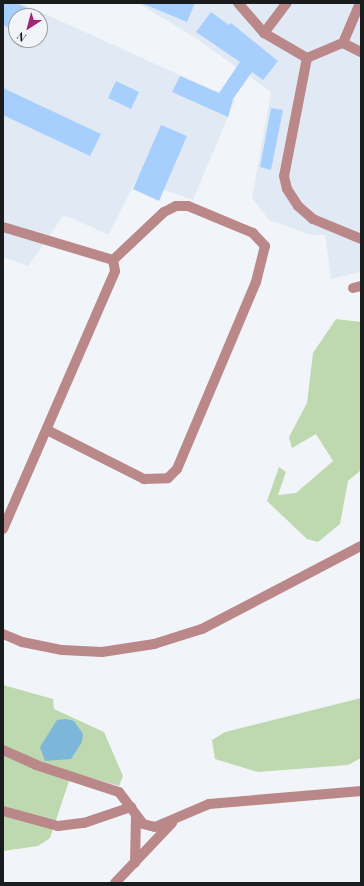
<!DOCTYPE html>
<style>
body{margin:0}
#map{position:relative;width:364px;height:886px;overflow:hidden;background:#f1f5f9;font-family:"Playfair Display",serif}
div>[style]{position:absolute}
.built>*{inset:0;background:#e1eaf4}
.green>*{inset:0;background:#bed8b0}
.water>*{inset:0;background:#7cb6d9}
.building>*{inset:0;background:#a7cffe}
.minor>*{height:10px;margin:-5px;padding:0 5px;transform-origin:5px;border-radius:5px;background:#bb888a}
span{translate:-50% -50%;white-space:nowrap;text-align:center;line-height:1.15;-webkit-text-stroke:3px #f1f5f9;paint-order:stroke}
.frame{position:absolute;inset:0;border:4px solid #1a1b1d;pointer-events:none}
.north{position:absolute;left:8px;top:8px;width:40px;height:40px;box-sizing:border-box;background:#f1f5f9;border:1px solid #9b9ea1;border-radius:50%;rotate:216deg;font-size:11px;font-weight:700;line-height:16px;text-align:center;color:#1a1b1d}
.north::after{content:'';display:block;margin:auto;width:14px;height:18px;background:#a52575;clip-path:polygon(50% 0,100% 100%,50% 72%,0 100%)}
</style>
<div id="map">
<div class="built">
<i style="clip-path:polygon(evenodd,3px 3px,21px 3px,235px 100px,193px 200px,136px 180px,109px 235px,64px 215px,28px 266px,3px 257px,3px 3px,16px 16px,40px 16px,40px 40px,16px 40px,16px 16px)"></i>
<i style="clip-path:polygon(138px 3px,361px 3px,361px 272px,331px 279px,325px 235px,311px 235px,269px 220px,252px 198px,271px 92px,197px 39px)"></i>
</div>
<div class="green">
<i style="clip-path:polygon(336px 319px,361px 322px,361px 470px,348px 481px,340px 524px,318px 542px,307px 539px,267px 501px,279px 467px,286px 472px,278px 495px,296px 493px,333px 461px,316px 434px,292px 448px,289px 437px,307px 403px,313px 353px)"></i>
<i style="clip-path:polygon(3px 685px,53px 699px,54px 709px,104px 732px,123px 776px,119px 786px,72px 772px,50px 838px,38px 846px,3px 851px)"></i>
<i style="clip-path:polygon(361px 698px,361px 758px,348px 765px,258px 772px,215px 759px,212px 740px,225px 732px)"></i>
</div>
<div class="water">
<i style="clip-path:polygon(66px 719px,74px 721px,83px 734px,82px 742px,71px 759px,45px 761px,40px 747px,57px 720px)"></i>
</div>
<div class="building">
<i style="clip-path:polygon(3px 3px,16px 3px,45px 16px,16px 16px,16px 31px,3px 25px)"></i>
<i style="clip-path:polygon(141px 3px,195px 3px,187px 22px)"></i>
<i style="clip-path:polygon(211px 12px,229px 25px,231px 23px,278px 61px,263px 80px,252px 72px,233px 99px,228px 117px,172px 92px,180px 76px,219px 93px,240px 62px,196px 32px)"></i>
<i style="clip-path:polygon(116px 81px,139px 92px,131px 109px,108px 98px)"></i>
<i style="clip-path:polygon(3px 88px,101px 134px,90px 156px,3px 115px)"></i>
<i style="clip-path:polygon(271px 108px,283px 110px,271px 170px,260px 167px)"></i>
<i style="clip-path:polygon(161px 125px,187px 136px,159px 201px,133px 189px)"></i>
</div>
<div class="minor">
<i style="left:238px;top:3px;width:40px;rotate:49deg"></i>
<i style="left:264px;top:33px;width:50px;rotate:30.2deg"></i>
<i style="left:307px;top:58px;width:39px;rotate:-23deg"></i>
<i style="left:343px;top:43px;width:20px;rotate:27deg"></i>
<i style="left:264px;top:33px;width:38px;rotate:-53deg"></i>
<i style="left:343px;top:43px;width:43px;rotate:-67deg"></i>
<i style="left:307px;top:58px;width:120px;rotate:101deg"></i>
<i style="left:284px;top:176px;width:13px;rotate:77deg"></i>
<i style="left:287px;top:189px;width:20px;rotate:57deg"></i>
<i style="left:298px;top:206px;width:20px;rotate:41deg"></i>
<i style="left:313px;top:219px;width:52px;rotate:22.6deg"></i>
<i style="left:3px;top:227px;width:115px;rotate:16.7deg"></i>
<i style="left:353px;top:288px;width:8px;rotate:-14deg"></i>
<i style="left:47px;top:430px;width:109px;rotate:26.8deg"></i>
<i style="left:144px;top:479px;width:24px;rotate:-2deg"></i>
<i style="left:168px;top:478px;width:13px;rotate:-45deg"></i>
<i style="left:177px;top:469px;width:203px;rotate:-67.1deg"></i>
<i style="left:256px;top:282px;width:37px;rotate:-76deg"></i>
<i style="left:265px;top:246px;width:18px;rotate:-133deg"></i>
<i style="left:253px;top:233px;width:70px;rotate:-157.4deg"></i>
<i style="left:188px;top:206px;width:12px;rotate:180deg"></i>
<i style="left:176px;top:206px;width:13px;rotate:153deg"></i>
<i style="left:164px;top:212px;width:70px;rotate:136.7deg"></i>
<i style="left:3px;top:529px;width:281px;rotate:-66.5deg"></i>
<i style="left:115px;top:271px;width:11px;rotate:-100deg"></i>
<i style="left:3px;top:634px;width:21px;rotate:23deg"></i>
<i style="left:22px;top:642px;width:41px;rotate:11.3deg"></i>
<i style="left:62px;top:650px;width:40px;rotate:2.9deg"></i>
<i style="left:102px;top:652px;width:53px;rotate:-8.7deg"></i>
<i style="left:154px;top:644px;width:50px;rotate:-17.4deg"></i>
<i style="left:202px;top:629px;width:179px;rotate:-27.6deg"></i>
<i style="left:3px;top:750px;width:36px;rotate:24deg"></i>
<i style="left:36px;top:765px;width:87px;rotate:18deg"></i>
<i style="left:119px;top:792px;width:40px;rotate:53deg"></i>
<i style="left:143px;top:824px;width:12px;rotate:14deg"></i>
<i style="left:155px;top:827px;width:59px;rotate:-23.1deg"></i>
<i style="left:209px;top:804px;width:153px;rotate:-4.9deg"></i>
<i style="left:3px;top:811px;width:57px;rotate:15.3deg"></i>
<i style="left:58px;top:826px;width:26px;rotate:-7deg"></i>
<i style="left:84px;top:823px;width:50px;rotate:-18.8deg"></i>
<i style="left:135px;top:863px;width:46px;rotate:-88.8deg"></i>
<i style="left:115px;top:883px;width:83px;rotate:-46.5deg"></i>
</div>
<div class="frame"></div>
<div class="north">N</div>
</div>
